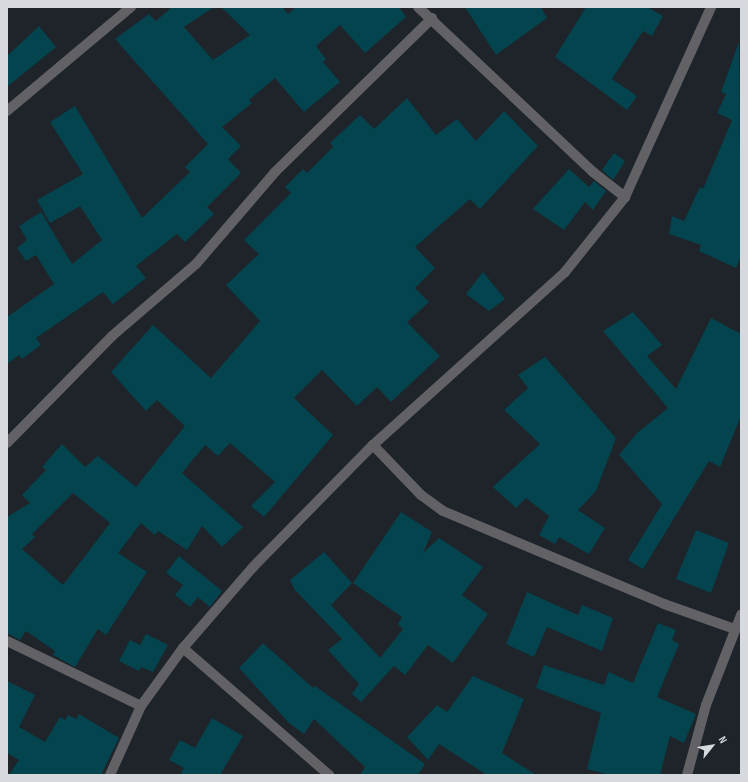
<!DOCTYPE html>
<style>
body{margin:0}
#map{position:relative;width:748px;height:782px;overflow:hidden;background:#1e242a;font-family:"Sofia Sans Condensed",sans-serif}
div>[style]{position:absolute}
.building>*{inset:0;background:#03444e}
.minor>*{height:10px;margin:-5px;padding:0 5px;transform-origin:5px;border-radius:5px;background:#626266}
.tertiary>*{height:10px;margin:-5px;padding:0 5px;transform-origin:5px;border-radius:5px;background:#626266}
span{translate:-50% -50%;white-space:nowrap;text-align:center;line-height:1.15;-webkit-text-stroke:3px #1e242a;paint-order:stroke}
.frame{position:absolute;inset:0;border:8px solid #d6dade;pointer-events:none}
.north{position:absolute;left:692px;top:726px;width:40px;height:40px;-webkit-text-stroke:3px #1e242a;paint-order:stroke;rotate:60deg;font-size:11px;font-weight:700;line-height:16px;text-align:center;color:#d6dade}
.north::after{content:'';display:block;margin:auto;width:14px;height:18px;background:#d6dade;clip-path:polygon(50% 0,100% 100%,50% 72%,0 100%)}
</style>
<div id="map">
<div class="building">
<i style="clip-path:polygon(172px 7px,214px 7px,184px 27px,213px 60px,250px 35px,221px 7px,282px 7px,288px 14px,296px 7px,399px 7px,406px 17px,365px 53px,340px 25px,316px 46px,326px 59px,323px 62px,340px 82px,304px 112px,275px 78px,249px 100px,252px 103px,222px 127px,241px 146px,228px 159px,241px 173px,207px 207px,214px 214px,185px 242px,177px 234px,136px 266px,146px 278px,113px 304px,103px 292px,36px 338px,41px 345px,22px 359px,19px 355px,7px 364px,7px 317px,54px 284px,36px 255px,26px 261px,17px 248px,27px 240px,19px 226px,41px 212px,72px 264px,102px 240px,80px 206px,50px 223px,37px 200px,83px 174px,50px 122px,75px 106px,142px 218px,190px 172px,185px 167px,208px 144px,115px 39px,149px 14px,156px 21px)"></i>
<i style="clip-path:polygon(465px 7px,541px 7px,547px 18px,496px 55px)"></i>
<i style="clip-path:polygon(586px 7px,647px 7px,663px 16px,652px 36px,643px 31px,612px 79px,637px 96px,627px 110px,555px 57px)"></i>
<i style="clip-path:polygon(39px 26px,56px 47px,7px 87px,7px 56px)"></i>
<i style="clip-path:polygon(739px 42px,741px 256px,736px 268px,699px 251px,701px 245px,669px 234px,672px 216px,684px 221px,700px 187px,703px 189px,732px 120px,717px 113px,726px 94px,721px 92px)"></i>
<i style="clip-path:polygon(evenodd,407px 98px,436px 135px,457px 119px,476px 141px,504px 111px,538px 146px,480px 209px,470px 199px,415px 247px,435px 268px,415px 288px,429px 302px,407px 322px,440px 356px,391px 402px,377px 387px,357px 406px,322px 370px,294px 398px,333px 435px,264px 517px,251px 506px,275px 482px,230px 443px,218px 456px,205px 445px,182px 473px,243px 527px,222px 547px,202px 526px,187px 550px,158px 531px,155px 535px,141px 523px,118px 553px,147px 572px,106px 635px,98px 629px,75px 667px,53px 655px,55px 651px,26px 631px,20px 640px,7px 633px,7px 517px,30px 503px,22px 495px,46px 470px,42px 467px,62px 444px,85px 467px,98px 456px,136px 487px,185px 426px,157px 400px,146px 411px,111px 372px,153px 325px,211px 378px,260px 321px,226px 285px,259px 254px,244px 240px,291px 193px,285px 187px,303px 169px,307px 173px,333px 147px,330px 143px,360px 115px,374px 129px,407px 98px,73px 493px,110px 523px,63px 585px,22px 549px,35px 537px,32px 534px,73px 493px)"></i>
<i style="clip-path:polygon(614px 153px,625px 161px,613px 180px,602px 170px)"></i>
<i style="clip-path:polygon(569px 169px,589px 187px,594px 181px,606px 191px,593px 210px,585px 202px,564px 230px,533px 209px)"></i>
<i style="clip-path:polygon(483px 272px,505px 299px,489px 311px,466px 294px)"></i>
<i style="clip-path:polygon(633px 312px,662px 345px,647px 356px,676px 389px,711px 318px,741px 334px,741px 416px,720px 467px,709px 461px,643px 569px,628px 560px,662px 504px,619px 455px,637px 433px,668px 408px,603px 331px)"></i>
<i style="clip-path:polygon(545px 357px,616px 438px,596px 491px,578px 510px,605px 528px,589px 554px,559px 537px,555px 544px,539px 535px,549px 516px,526px 498px,516px 508px,493px 487px,540px 444px,504px 410px,528px 388px,518px 375px)"></i>
<i style="clip-path:polygon(401px 512px,432px 532px,423px 553px,439px 538px,483px 567px,462px 595px,488px 614px,453px 663px,428px 645px,405px 675px,394px 666px,361px 702px,352px 694px,359px 684px,328px 650px,342px 639px,295px 590px,290px 580px,324px 552px,352px 583px,331px 605px,380px 658px,403px 629px,398px 624px,402px 617px,353px 583px)"></i>
<i style="clip-path:polygon(696px 530px,729px 543px,711px 593px,676px 579px)"></i>
<i style="clip-path:polygon(179px 556px,222px 591px,210px 607px,198px 597px,190px 607px,175px 595px,183px 585px,166px 573px)"></i>
<i style="clip-path:polygon(527px 592px,578px 615px,582px 605px,613px 618px,602px 651px,547px 627px,534px 657px,506px 644px)"></i>
<i style="clip-path:polygon(658px 623px,676px 630px,672px 640px,679px 644px,657px 697px,696px 714px,684px 743px,670px 736px,660px 775px,609px 775px,587px 769px,601px 713px,536px 688px,544px 665px,604px 685px,609px 672px,633px 683px)"></i>
<i style="clip-path:polygon(146px 634px,168px 645px,153px 672px,141px 667px,139px 671px,119px 661px,130px 640px,140px 645px)"></i>
<i style="clip-path:polygon(263px 643px,313px 688px,315px 686px,425px 764px,418px 775px,360px 775px,365px 767px,314px 719px,304px 734px,289px 723px,239px 668px)"></i>
<i style="clip-path:polygon(473px 676px,524px 699px,502px 753px,536px 775px,487px 775px,439px 744px,428px 760px,407px 737px,437px 705px,447px 712px)"></i>
<i style="clip-path:polygon(7px 681px,35px 695px,19px 727px,45px 742px,60px 717px,65px 720px,68px 715px,76px 719px,79px 714px,119px 738px,101px 775px,9px 775px,19px 760px,7px 753px)"></i>
<i style="clip-path:polygon(212px 718px,243px 736px,220px 775px,180px 775px,184px 768px,169px 760px,180px 740px,195px 748px)"></i>
</div>
<div class="minor">
<i style="left:418px;top:7px;width:241px;rotate:43.3deg"></i>
<i style="left:593px;top:172px;width:41px;rotate:38deg"></i>
<i style="left:7px;top:443px;width:150px;rotate:-45.5deg"></i>
<i style="left:112px;top:336px;width:111px;rotate:-40.6deg"></i>
<i style="left:196px;top:264px;width:121px;rotate:-49.3deg"></i>
<i style="left:275px;top:172px;width:220px;rotate:-44.4deg"></i>
<i style="left:373px;top:445px;width:69px;rotate:46.2deg"></i>
<i style="left:421px;top:495px;width:27px;rotate:36deg"></i>
<i style="left:443px;top:511px;width:240px;rotate:22.8deg"></i>
<i style="left:664px;top:604px;width:75px;rotate:19.4deg"></i>
<i style="left:7px;top:641px;width:149px;rotate:25.9deg"></i>
<i style="left:183px;top:648px;width:194px;rotate:41deg"></i>
<i style="left:110px;top:775px;width:76px;rotate:-65.8deg"></i>
<i style="left:141px;top:706px;width:72px;rotate:-54.1deg"></i>
<i style="left:183px;top:648px;width:108px;rotate:-49.1deg"></i>
<i style="left:254px;top:566px;width:170px;rotate:-45.5deg"></i>
<i style="left:373px;top:445px;width:258px;rotate:-42deg"></i>
<i style="left:565px;top:272px;width:96px;rotate:-51.3deg"></i>
<i style="left:625px;top:197px;width:209px;rotate:-65.6deg"></i>
<i style="left:687px;top:775px;width:73px;rotate:-74.8deg"></i>
<i style="left:706px;top:705px;width:97px;rotate:-68.7deg"></i>
</div>
<div class="tertiary">
<i style="left:7px;top:111px;width:162px;rotate:-40deg"></i>
</div>
<div class="frame"></div>
<div class="north">N</div>
</div>
